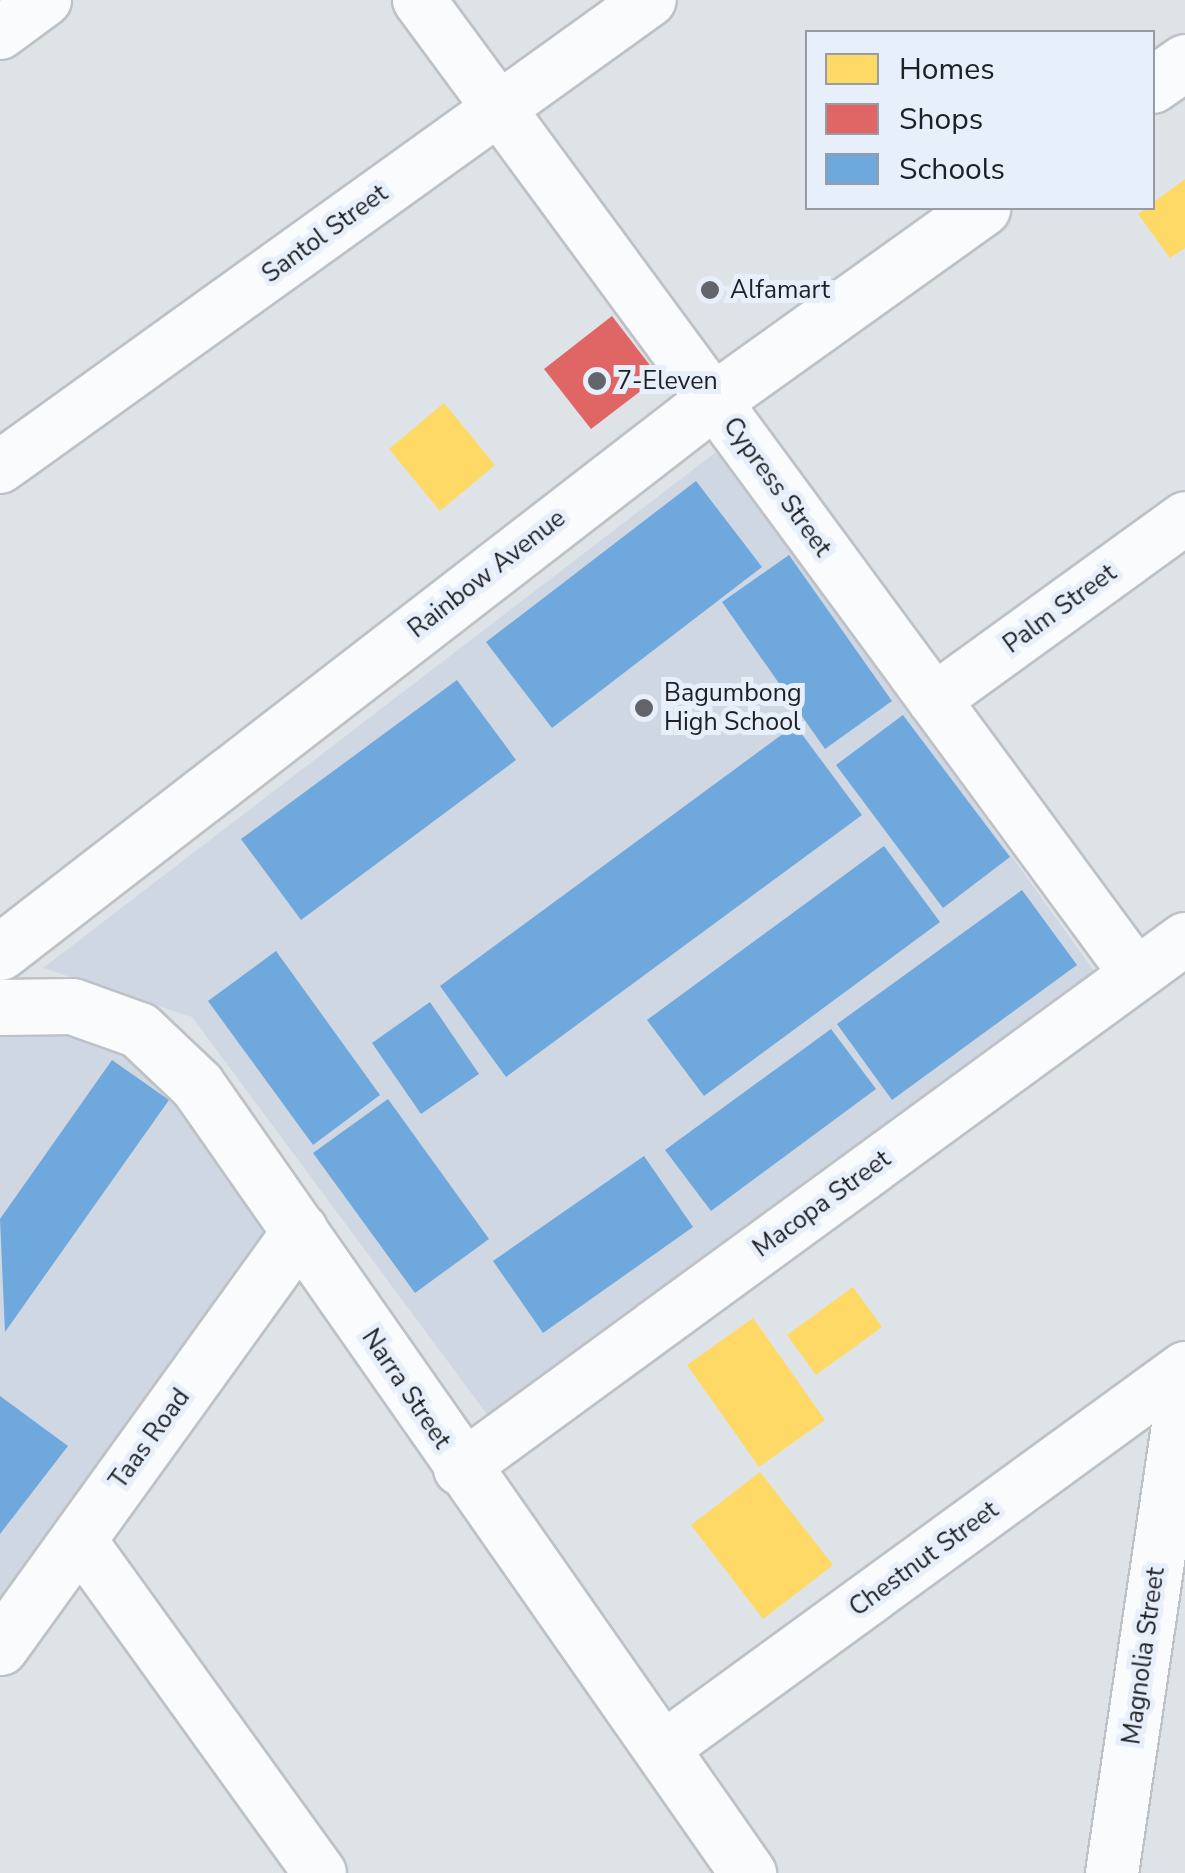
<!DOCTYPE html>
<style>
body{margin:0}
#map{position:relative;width:1185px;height:1873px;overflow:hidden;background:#dee3e8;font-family:"Nunito Sans",sans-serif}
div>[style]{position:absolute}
.built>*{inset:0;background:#cfd7e2}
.homes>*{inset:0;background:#ffd966}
.shops>*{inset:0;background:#e06666}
.schools>*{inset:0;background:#6fa8dc}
.roads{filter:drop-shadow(2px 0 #bec1c5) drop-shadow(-2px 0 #bec1c5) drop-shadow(0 2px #bec1c5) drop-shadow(0 -2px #bec1c5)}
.minor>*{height:52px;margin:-26px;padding:0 26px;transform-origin:26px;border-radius:26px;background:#fafbfc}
.tertiary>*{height:55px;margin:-27.5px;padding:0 27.5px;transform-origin:27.5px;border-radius:27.5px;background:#fafbfc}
.dots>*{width:28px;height:28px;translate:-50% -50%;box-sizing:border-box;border:5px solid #e7effa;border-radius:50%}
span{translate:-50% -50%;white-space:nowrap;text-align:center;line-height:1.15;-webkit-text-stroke:10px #e7effa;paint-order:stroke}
.street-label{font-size:25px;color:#1e2024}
.poi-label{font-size:25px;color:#1e2024}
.left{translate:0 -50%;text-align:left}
.legend{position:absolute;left:805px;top:30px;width:350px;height:180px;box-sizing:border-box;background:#e7effa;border:2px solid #979ca4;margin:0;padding:12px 18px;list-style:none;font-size:30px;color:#1e2024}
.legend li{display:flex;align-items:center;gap:20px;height:50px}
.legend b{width:50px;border:2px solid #979ca4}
</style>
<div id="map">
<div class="built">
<i style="clip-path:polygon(720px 449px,1094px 971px,489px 1417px,192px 1017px,43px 968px)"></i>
<i style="clip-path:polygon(0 1026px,60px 1026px,129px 1048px,275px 1230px,0 1599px)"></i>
</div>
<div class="homes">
<i style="clip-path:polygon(1185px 179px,1185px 248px,1170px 258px,1138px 214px)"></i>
<i style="clip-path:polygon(444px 403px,495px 465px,440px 511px,389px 449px)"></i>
<i style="clip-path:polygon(853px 1287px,882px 1327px,816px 1375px,787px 1335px)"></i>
<i style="clip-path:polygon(753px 1318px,825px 1420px,759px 1467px,687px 1365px)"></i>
<i style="clip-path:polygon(760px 1472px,833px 1565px,763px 1619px,691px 1525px)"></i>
</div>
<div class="shops">
<i style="clip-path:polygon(612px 316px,659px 377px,591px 429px,544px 369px)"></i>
</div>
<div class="schools">
<i style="clip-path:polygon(696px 481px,762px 567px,552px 728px,486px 642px)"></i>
<i style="clip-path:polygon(789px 555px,892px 701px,825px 749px,722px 602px)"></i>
<i style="clip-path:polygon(457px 680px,516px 760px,301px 920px,241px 839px)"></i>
<i style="clip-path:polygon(903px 715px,1010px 857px,943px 908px,836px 765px)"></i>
<i style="clip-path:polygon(795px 725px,862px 815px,506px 1077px,440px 986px)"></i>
<i style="clip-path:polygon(884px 846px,940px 922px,704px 1096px,647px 1020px)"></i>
<i style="clip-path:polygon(1022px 890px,1077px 965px,892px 1100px,837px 1024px)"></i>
<i style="clip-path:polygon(276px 951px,380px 1095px,313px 1145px,208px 1001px)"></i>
<i style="clip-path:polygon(430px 1002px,479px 1074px,421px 1114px,372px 1043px)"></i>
<i style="clip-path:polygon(831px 1029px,876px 1089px,711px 1211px,665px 1150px)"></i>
<i style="clip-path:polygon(112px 1060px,169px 1100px,5px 1332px,0 1219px)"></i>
<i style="clip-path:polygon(388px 1099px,489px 1239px,415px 1293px,313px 1153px)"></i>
<i style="clip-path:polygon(644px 1156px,693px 1227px,543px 1333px,493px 1261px)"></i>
<i style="clip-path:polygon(0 1396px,68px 1446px,0 1534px)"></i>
</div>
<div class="roads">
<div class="minor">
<i style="left:419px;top:0;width:1209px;rotate:53.64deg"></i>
<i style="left:0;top:33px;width:56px;rotate:-36.3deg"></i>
<i style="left:0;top:467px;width:800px;rotate:-35.7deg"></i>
<i style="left:934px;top:700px;width:310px;rotate:-35.9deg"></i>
<i style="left:460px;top:1469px;width:898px;rotate:-36.17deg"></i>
<i style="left:79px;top:1539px;width:412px;rotate:54.2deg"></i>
<i style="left:662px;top:1749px;width:647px;rotate:-36.07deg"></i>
<i style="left:1112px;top:1873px;width:498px;rotate:-81.6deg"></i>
</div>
<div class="tertiary">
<i style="left:1152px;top:85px;width:40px;rotate:-34.9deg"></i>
<i style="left:0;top:952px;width:902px;rotate:-37.71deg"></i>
<i style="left:714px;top:400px;width:330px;rotate:-35.6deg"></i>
<i style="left:0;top:1007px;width:72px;rotate:-0.8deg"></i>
<i style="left:72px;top:1006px;width:71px;rotate:19.7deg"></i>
<i style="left:139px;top:1030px;width:80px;rotate:43.5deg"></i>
<i style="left:197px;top:1085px;width:962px;rotate:55.04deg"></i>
<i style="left:0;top:1647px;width:513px;rotate:-54.2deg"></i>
</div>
</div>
<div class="dots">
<i style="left:710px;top:290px;background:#616469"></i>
<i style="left:597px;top:381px;background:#616469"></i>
<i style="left:644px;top:708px;background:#616469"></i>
</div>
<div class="street-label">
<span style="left:325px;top:234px;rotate:-36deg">Santol Street</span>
<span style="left:777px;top:487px;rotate:54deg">Cypress Street</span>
<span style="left:487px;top:574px;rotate:-38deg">Rainbow Avenue</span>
<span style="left:1060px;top:609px;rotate:-36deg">Palm Street</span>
<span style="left:822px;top:1204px;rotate:-36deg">Macopa Street</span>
<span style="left:406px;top:1389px;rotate:56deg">Narra Street</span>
<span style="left:150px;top:1439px;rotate:-54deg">Taas Road</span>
<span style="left:924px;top:1559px;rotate:-36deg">Chestnut Street</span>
<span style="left:1144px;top:1656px;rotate:-82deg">Magnolia Street</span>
</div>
<div class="poi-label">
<span class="left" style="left:730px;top:290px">Alfamart</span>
<span class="left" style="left:617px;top:381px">7-Eleven</span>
<span class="left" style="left:664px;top:708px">Bagumbong<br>High School</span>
</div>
<ul class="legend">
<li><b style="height:28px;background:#ffd966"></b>Homes</li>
<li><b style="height:28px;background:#e06666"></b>Shops</li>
<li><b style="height:28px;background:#6fa8dc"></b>Schools</li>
</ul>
</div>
